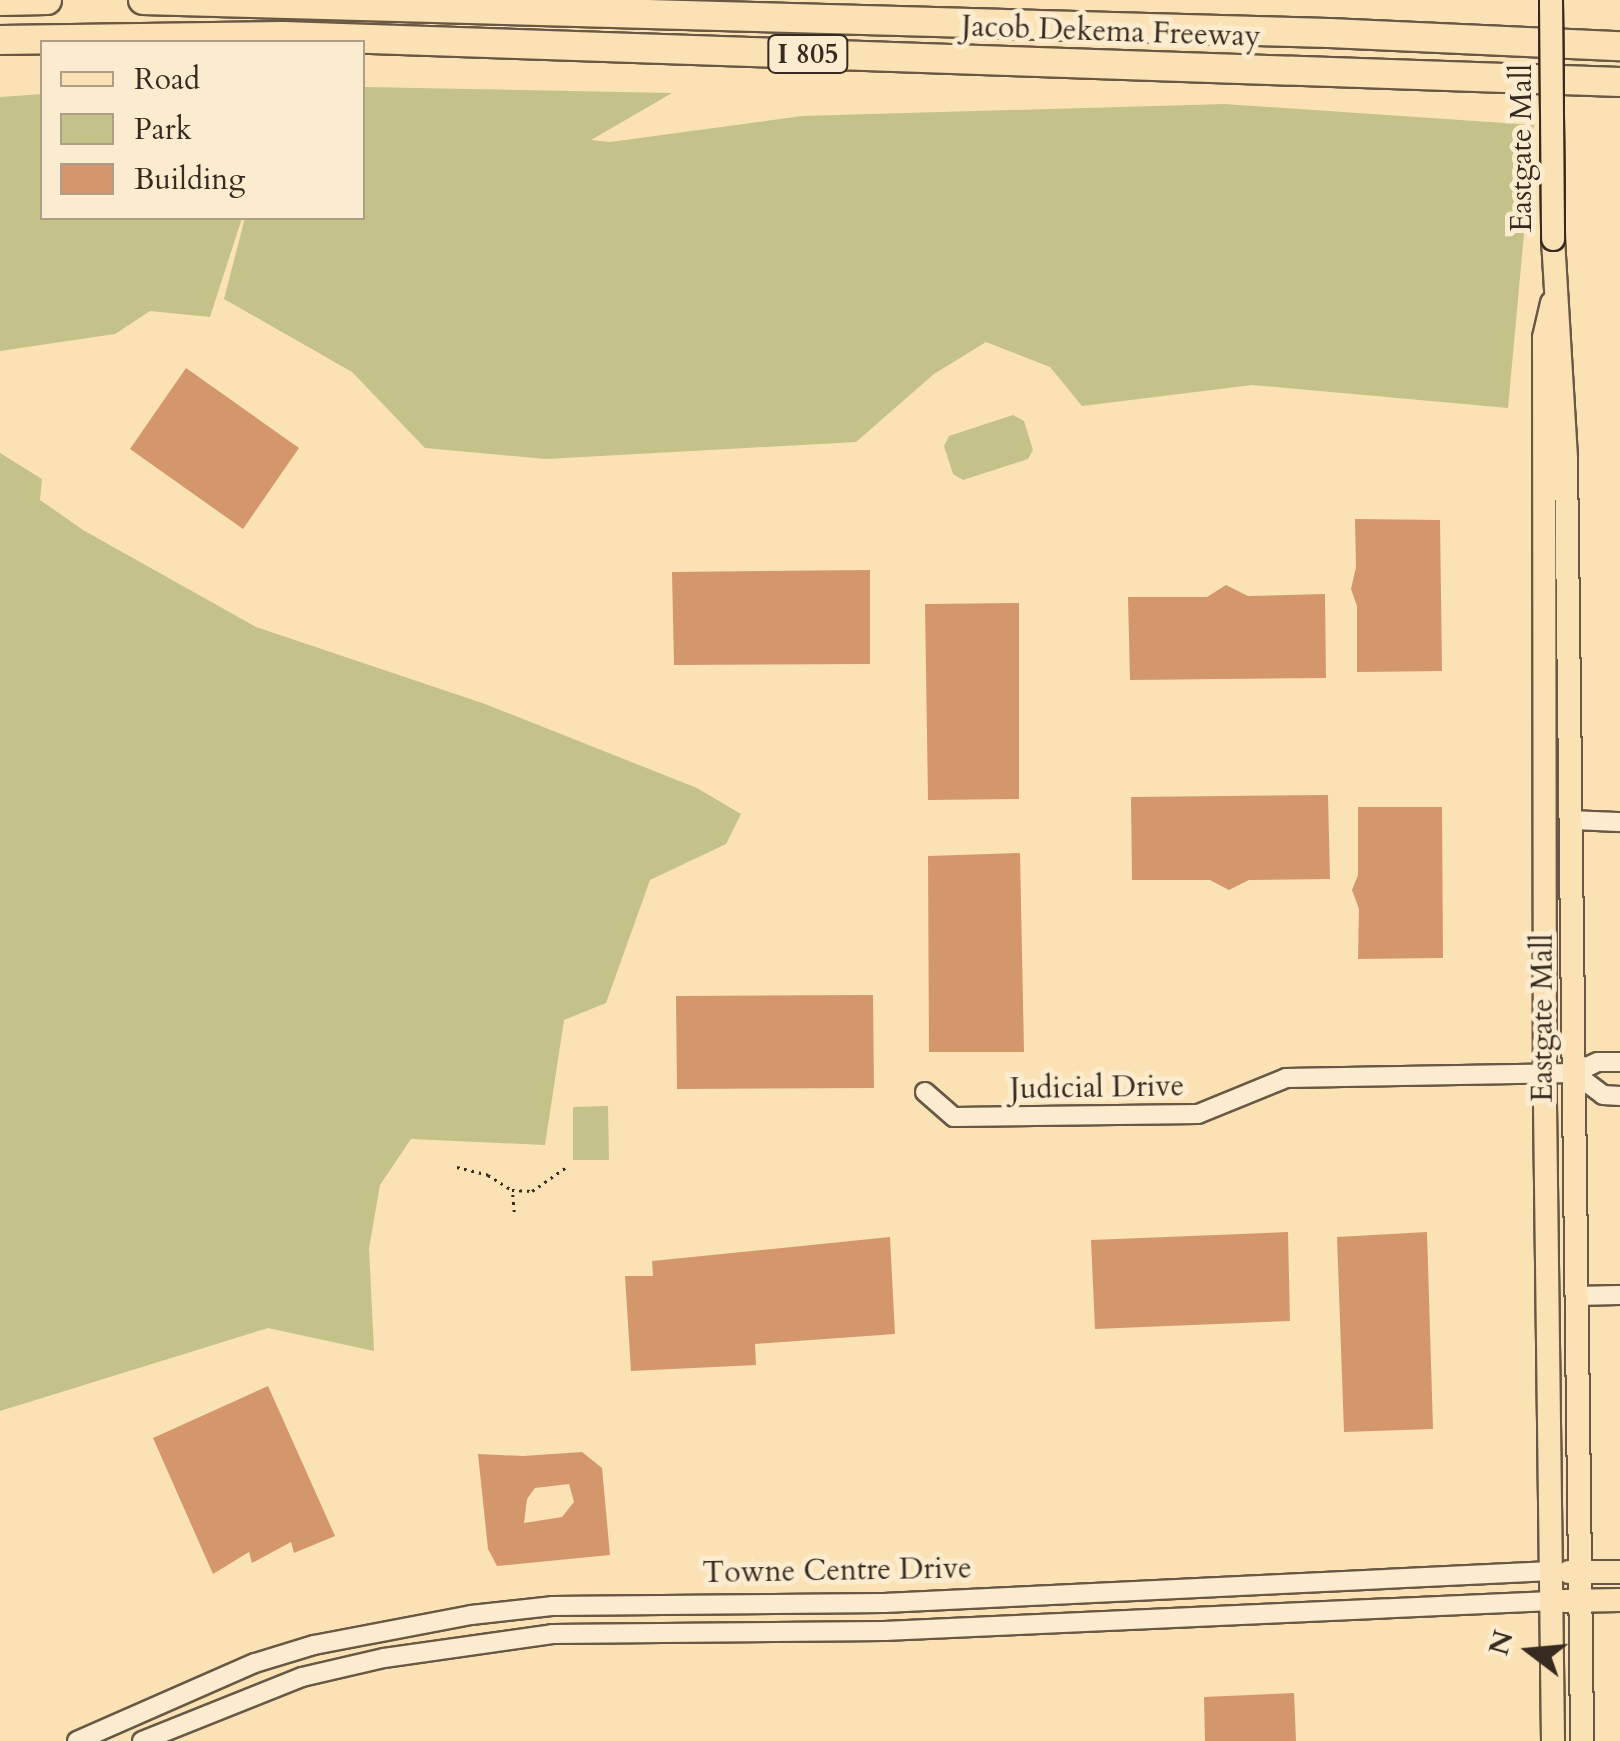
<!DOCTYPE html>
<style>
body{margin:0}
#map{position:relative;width:1620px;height:1741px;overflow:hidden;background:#fae2b5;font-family:Cardo,serif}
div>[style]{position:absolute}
.green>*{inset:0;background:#c4c289}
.building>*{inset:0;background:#d4976c}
.path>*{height:2.5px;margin-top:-1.25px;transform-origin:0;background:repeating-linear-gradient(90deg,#372a20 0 2.5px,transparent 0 7.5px)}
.roads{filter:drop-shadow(2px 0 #685845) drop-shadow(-2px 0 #685845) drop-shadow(0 2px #685845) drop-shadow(0 -2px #685845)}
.minor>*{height:18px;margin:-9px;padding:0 9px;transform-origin:9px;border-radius:9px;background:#fceccf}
.major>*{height:22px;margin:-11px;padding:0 11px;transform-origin:11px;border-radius:11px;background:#fae2b5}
.highway>*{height:28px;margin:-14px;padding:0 14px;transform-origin:14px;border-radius:14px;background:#fae2b5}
.bridges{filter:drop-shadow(2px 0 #372a20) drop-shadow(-2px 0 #372a20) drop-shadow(0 2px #372a20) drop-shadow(0 -2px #372a20)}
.major-bridge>*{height:22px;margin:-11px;padding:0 11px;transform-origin:11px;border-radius:11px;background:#fae2b5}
span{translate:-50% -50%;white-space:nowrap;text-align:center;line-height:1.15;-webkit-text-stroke:10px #fceccf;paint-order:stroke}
.shield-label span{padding:2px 8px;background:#fceccf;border:2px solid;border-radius:8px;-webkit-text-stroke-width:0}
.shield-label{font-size:28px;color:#372a20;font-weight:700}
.street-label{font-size:30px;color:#372a20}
.legend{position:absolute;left:40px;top:40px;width:325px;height:180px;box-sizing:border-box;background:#fceccf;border:2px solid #ad9e89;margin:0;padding:12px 18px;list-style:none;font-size:30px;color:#372a20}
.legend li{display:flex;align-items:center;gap:20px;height:50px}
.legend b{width:50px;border:2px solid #ad9e89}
.north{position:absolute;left:1480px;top:1601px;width:100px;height:100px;-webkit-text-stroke:8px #fceccf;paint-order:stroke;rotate:286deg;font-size:28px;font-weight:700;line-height:40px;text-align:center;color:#372a20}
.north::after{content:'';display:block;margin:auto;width:35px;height:45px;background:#372a20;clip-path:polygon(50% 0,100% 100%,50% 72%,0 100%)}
</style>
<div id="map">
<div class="green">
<i style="clip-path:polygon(363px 87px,672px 93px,591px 140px,610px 142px,802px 116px,1224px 104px,1534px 125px,1508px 408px,1252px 385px,1082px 406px,1050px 367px,986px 342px,934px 374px,856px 442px,546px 459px,425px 448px,352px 372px,224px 299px,245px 218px,362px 218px)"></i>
<i style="clip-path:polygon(42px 94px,42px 218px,242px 218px,210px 317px,150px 311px,115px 334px,0 351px,0 97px)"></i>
<i style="clip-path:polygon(1013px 415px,1024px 421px,1033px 450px,1028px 459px,963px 480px,953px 474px,944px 446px,949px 436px)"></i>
<i style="clip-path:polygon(0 453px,42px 479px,40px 500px,83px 530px,256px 627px,485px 704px,697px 788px,741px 814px,726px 844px,650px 880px,606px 1003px,564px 1020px,545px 1145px,411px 1139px,380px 1185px,369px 1248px,374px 1351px,268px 1328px,0 1411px)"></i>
<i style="clip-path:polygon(608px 1106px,609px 1160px,573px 1160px,573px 1107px)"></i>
</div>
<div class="building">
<i style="clip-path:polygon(186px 368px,299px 448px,243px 529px,130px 449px)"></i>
<i style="clip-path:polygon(1355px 519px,1440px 520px,1442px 671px,1357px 672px,1357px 606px,1351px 589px,1356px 567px)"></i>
<i style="clip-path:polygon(870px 570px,870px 664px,674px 665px,672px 572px)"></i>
<i style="clip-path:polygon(1226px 585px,1248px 596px,1325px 594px,1326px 678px,1130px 680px,1128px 597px,1207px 597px)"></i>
<i style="clip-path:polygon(1019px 603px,1019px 799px,928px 800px,925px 604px)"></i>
<i style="clip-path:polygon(1328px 795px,1330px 879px,1249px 880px,1229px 890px,1210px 880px,1132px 880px,1131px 797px)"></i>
<i style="clip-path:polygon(1358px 807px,1442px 807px,1443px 958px,1358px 959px,1359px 909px,1352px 890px,1358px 875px)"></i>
<i style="clip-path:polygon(1020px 853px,1024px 1052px,929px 1052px,928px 856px)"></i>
<i style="clip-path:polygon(873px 995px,874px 1088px,677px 1089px,676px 996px)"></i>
<i style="clip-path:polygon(1288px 1232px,1290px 1321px,1095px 1329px,1091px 1240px)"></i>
<i style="clip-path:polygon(1427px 1232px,1433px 1429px,1344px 1432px,1337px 1237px)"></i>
<i style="clip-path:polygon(890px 1237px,895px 1334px,755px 1344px,756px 1365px,631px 1371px,625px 1276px,653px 1276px,652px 1261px)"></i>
<i style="clip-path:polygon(268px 1386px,335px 1536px,294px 1553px,291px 1542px,252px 1563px,249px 1552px,213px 1574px,153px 1438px)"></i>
<i style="clip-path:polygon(evenodd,582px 1452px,602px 1468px,610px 1555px,497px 1566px,488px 1549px,478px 1454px,523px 1456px,582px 1452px,569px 1484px,574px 1502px,562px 1517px,524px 1523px,527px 1499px,535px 1488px,569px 1484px)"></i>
<i style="clip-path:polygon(1294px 1693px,1296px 1741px,1205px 1741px,1204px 1697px)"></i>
</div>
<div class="path">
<i style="left:457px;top:1167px;width:32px;rotate:14deg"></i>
<i style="left:488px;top:1175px;width:26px;rotate:32deg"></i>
<i style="left:514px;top:1212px;width:22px;rotate:-95deg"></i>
<i style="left:512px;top:1190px;width:20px;rotate:3deg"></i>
<i style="left:532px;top:1191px;width:44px;rotate:-34.8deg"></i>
</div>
<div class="roads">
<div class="minor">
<i style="left:1572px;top:820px;width:48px;rotate:2.4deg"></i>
<i style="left:1574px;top:1073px;width:36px;rotate:37deg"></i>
<i style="left:1603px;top:1095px;width:17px;rotate:3deg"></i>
<i style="left:925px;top:1092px;width:38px;rotate:41deg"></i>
<i style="left:954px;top:1117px;width:244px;rotate:-0.7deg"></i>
<i style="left:1198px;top:1114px;width:95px;rotate:-22.2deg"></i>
<i style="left:1286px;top:1078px;width:288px;rotate:-1deg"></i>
<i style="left:1574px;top:1073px;width:26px;rotate:-25deg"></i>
<i style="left:1598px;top:1062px;width:22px"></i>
<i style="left:1575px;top:1296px;width:45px;rotate:-1.3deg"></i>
<i style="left:77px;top:1741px;width:194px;rotate:-23.7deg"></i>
<i style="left:255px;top:1663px;width:62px;rotate:-17deg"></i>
<i style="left:314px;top:1645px;width:160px;rotate:-10.8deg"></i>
<i style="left:471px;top:1615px;width:81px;rotate:-6.3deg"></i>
<i style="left:552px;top:1606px;width:332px;rotate:-0.5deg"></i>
<i style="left:884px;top:1603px;width:668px;rotate:-2.75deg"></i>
<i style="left:142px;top:1741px;width:172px;rotate:-21.8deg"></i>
<i style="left:302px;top:1677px;width:84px;rotate:-13deg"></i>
<i style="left:384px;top:1658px;width:170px;rotate:-8.1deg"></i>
<i style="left:552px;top:1634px;width:332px;rotate:-0.5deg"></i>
<i style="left:884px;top:1631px;width:668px;rotate:-2.58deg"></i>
</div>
<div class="major">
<i style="left:1553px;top:239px;width:220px;rotate:86.6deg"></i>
<i style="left:1566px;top:459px;width:1282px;rotate:89.28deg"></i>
<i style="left:1552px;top:303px;width:36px;rotate:103deg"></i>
<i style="left:1544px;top:338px;width:766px;rotate:89.93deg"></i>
<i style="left:1545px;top:1104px;width:637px;rotate:89.28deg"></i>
<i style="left:1569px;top:1572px;width:51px"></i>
<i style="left:1564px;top:1601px;width:56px;rotate:-1deg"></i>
</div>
<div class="highway">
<i style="left:143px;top:0;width:1186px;rotate:1.59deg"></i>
<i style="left:1329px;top:33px;width:291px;rotate:2.6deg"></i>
<i style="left:0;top:1px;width:47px;rotate:-1.2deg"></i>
<i style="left:0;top:40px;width:283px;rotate:-0.8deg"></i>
<i style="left:283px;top:36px;width:1338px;rotate:1.97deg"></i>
</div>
</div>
<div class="bridges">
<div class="major-bridge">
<i style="left:1551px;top:0;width:239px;rotate:89.5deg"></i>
</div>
</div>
<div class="shield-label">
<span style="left:808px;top:54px">I 805</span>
</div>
<div class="street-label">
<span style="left:1111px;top:32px;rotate:2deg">Jacob Dekema Freeway</span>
<span style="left:1522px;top:148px;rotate:-90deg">Eastgate Mall</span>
<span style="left:1543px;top:1018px;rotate:-90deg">Eastgate Mall</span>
<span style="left:1097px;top:1088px;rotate:-1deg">Judicial Drive</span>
<span style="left:837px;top:1571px;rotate:-1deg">Towne Centre Drive</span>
</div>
<ul class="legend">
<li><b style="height:12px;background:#fae2b5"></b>Road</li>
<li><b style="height:28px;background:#c4c289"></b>Park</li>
<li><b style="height:28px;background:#d4976c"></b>Building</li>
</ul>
<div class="north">N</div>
</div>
